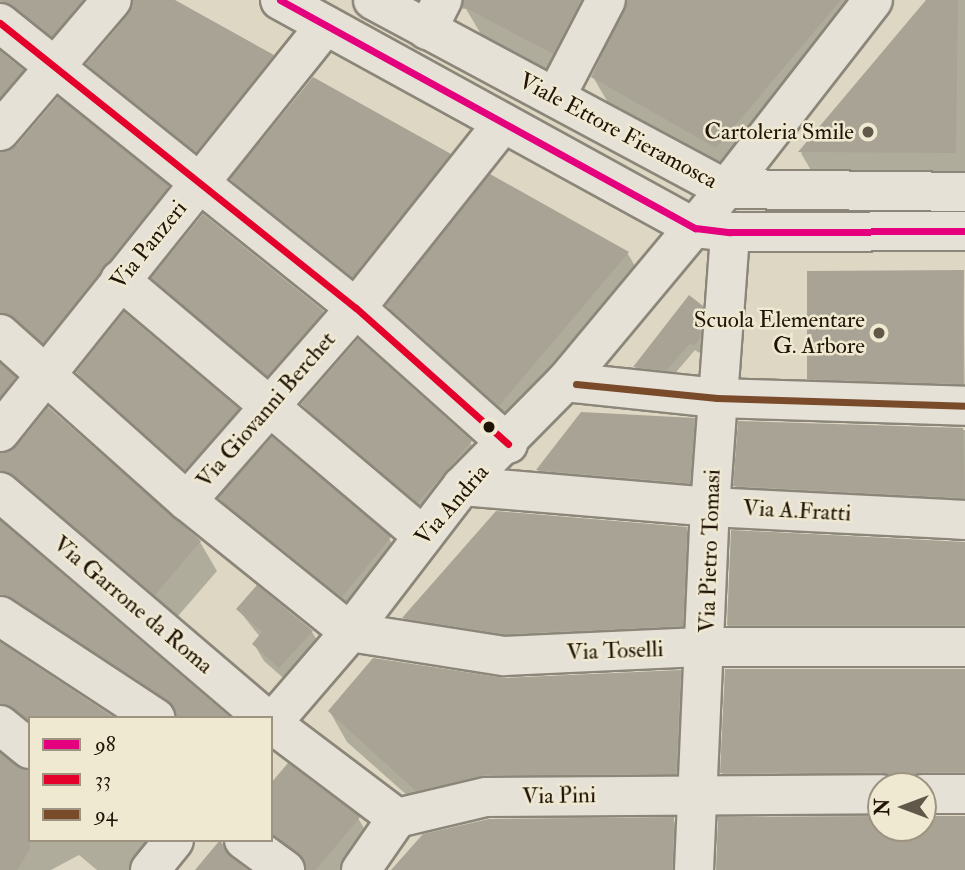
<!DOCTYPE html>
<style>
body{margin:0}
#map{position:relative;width:965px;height:870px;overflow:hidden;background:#ddd7c3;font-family:"IM FELL Double Pica",serif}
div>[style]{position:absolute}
.shadow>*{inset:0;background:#0003}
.building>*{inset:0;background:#a8a395}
.roads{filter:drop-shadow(2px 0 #8b8679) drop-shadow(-2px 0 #8b8679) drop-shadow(0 2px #8b8679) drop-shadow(0 -2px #8b8679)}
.minor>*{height:38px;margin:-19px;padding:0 19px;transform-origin:19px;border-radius:19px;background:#e5e1d7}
.secondary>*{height:38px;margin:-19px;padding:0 19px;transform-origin:19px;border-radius:19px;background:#e5e1d7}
.bus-1>*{height:7px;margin:-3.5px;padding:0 3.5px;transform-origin:3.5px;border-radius:3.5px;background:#e5007d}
.bus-2>*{height:7px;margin:-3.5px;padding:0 3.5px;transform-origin:3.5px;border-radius:3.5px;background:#e4002b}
.bus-3>*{height:7px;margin:-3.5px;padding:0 3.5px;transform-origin:3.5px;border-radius:3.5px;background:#7a4b2a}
.dots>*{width:19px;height:19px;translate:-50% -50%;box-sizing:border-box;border:4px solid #f0e9d1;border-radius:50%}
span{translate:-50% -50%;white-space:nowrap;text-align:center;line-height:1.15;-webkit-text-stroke:5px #f0e9d1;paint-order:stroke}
.street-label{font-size:23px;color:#201307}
.poi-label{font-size:23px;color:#201307}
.right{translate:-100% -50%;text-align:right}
.legend{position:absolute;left:28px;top:716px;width:245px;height:126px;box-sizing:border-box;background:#f0e9d1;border:2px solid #9d9380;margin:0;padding:9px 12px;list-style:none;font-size:21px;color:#201307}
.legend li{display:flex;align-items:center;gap:14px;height:35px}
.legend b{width:35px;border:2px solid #9d9380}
.north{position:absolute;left:867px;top:772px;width:70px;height:70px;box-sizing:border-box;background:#f0e9d1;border:2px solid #9d9380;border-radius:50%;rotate:270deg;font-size:19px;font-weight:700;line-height:28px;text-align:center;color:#201307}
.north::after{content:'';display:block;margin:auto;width:24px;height:32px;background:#625849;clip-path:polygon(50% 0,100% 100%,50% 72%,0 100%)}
</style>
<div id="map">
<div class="shadow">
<i style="clip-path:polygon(0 0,173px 0,273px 56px,289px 85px,213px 180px,105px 93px,88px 64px,132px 9px,122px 8px,69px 64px,0 37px)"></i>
<i style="clip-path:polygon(418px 0,882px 0,733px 176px,610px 106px,593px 77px,628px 9px,622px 8px,570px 83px,482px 36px,466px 9px,458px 8px,445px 14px)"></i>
<i style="clip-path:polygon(928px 0,965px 0,965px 181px,817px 181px,801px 153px)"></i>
<i style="clip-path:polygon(0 53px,22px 71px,39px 100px,0 145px)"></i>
<i style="clip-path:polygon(0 153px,168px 187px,184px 216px,60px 371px,0 349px)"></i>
<i style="clip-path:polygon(449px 155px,466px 185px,370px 306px,250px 209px,232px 180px)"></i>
<i style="clip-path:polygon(491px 176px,628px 254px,645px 283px,516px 435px,405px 336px,388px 306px)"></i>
<i style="clip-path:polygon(963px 272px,965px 410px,825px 406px,809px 379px)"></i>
<i style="clip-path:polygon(154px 278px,323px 312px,337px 336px,282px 399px,167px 302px)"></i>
<i style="clip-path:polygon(690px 298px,706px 315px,704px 346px,699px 353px,695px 350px,671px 378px,639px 375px,635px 367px)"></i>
<i style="clip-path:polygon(0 364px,31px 407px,0 446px)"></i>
<i style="clip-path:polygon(78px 373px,237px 410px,251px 434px,200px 493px,92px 397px)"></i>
<i style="clip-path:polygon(303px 404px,470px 442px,484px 466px,433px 526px,317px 428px)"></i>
<i style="clip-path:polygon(49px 409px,200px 542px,217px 571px,172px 623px,0 506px,0 455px,9px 454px)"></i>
<i style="clip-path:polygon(581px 414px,694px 419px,707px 443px,703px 507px,551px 494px,538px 470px)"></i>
<i style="clip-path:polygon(740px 422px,965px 430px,965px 524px,751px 513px,735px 486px)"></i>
<i style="clip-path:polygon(221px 498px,389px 538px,403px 563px,356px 620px,234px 522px)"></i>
<i style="clip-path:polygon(0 520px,228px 718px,169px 718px,0 631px)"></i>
<i style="clip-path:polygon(686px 529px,703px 559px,699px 656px,421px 648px,404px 618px)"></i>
<i style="clip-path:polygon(965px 543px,965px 652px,744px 652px,728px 625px)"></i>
<i style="clip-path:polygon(238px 609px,312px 632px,322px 648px,290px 684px,264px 661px,254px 644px,260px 637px)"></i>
<i style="clip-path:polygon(0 644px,30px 718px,30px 738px,0 743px)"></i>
<i style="clip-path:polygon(965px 671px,965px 800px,923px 786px,881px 786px,738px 800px,722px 773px)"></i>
<i style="clip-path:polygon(680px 672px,697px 702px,693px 803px,503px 805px,435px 820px,347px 742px,330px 712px,505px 680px)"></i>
<i style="clip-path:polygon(0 754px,30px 840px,178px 840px,152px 870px,97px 870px,79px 855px,51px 870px,0 870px)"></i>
<i style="clip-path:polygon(271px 785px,358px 818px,374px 845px,353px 870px,302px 870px,271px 840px)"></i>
<i style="clip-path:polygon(673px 819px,689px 846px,689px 870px,399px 870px)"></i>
</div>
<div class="building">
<i style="clip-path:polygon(0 0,83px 0,52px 37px)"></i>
<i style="clip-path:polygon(133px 0,175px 0,274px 55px,196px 152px,86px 64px,129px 14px)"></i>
<i style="clip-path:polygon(464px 0,581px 0,553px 54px,462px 6px)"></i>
<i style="clip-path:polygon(628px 0,841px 0,716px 148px,591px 77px)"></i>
<i style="clip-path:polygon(926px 0,958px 0,956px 153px,798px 152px)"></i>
<i style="clip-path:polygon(0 51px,24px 70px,0 97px)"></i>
<i style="clip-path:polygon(313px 77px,451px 154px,353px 277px,230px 179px)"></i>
<i style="clip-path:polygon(58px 97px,169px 186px,43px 343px,15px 318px,0 313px,0 152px,17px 145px)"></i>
<i style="clip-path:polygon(490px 174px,629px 252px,499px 406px,386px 305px)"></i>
<i style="clip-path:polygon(203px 214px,324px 311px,267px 376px,151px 278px)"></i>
<i style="clip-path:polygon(964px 270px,963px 384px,807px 379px,807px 271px)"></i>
<i style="clip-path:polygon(689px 295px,703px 306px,700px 338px,694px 346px,690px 343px,666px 371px,633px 367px)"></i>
<i style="clip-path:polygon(124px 312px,239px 409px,185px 470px,76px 372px)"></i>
<i style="clip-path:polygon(358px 339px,472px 441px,418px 503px,301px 404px)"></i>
<i style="clip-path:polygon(0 363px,16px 377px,0 397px)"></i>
<i style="clip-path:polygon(48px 407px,201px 541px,155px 595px,14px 475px,0 471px,0 453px,17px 446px)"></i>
<i style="clip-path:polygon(581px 412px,695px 418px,690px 483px,536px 470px)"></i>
<i style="clip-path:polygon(738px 421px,963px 428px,965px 498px,733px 486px)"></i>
<i style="clip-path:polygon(272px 437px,391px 537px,342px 597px,218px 498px)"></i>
<i style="clip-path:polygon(496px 511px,687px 527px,683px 626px,505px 634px,402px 618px)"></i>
<i style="clip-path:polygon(0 521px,231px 718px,177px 718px,167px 700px,12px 598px,0 594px)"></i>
<i style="clip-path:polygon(731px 530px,965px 542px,965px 625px,727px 625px)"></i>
<i style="clip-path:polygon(257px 585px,313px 631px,279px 668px,252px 644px,262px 632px,236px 609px)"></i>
<i style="clip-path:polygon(0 642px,115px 718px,30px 721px,0 704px)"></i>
<i style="clip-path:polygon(373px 658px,505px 678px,681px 670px,676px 774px,486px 775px,416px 791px,328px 711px)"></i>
<i style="clip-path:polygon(725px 669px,965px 669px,965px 772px,922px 772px,912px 775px,903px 786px,881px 772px,720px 773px)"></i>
<i style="clip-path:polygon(0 753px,30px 770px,30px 849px,17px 870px,0 870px)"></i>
<i style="clip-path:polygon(288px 763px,360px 817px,316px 870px,306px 870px,298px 853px,271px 833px,271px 783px)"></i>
<i style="clip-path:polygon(881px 816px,881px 828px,923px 828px,923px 816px,965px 816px,965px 870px,716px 870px,718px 817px)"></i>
<i style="clip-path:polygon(674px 817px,672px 870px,391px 870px,423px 834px,489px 819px)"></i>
<i style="clip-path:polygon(220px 840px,231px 857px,248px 870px,195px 870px)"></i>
</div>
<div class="roads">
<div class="minor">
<i style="left:0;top:23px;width:456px;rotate:38.7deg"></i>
<i style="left:356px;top:308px;width:204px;rotate:41.8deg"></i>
<i style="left:427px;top:30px;width:34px;rotate:-63deg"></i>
<i style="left:556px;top:96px;width:108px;rotate:-62.5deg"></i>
<i style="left:0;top:131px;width:172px;rotate:-49.5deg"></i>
<i style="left:726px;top:189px;width:239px;rotate:-52.1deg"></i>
<i style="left:120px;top:280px;width:397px;rotate:40.2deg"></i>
<i style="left:0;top:334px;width:251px;rotate:41.8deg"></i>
<i style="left:187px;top:501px;width:209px;rotate:38.8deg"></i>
<i style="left:350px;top:632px;width:156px;rotate:8.9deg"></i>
<i style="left:504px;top:656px;width:202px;rotate:-2.6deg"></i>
<i style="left:706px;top:647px;width:259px"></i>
<i style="left:565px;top:382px;width:153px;rotate:6deg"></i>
<i style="left:717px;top:398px;width:248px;rotate:1.8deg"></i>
<i style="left:0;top:432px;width:521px;rotate:-51.31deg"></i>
<i style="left:462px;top:486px;width:249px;rotate:4.8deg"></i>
<i style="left:710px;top:507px;width:255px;rotate:2.9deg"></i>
<i style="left:0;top:492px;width:348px;rotate:40.5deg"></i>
<i style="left:187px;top:501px;width:257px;rotate:-48.8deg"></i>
<i style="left:356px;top:308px;width:236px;rotate:-51.5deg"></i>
<i style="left:0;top:616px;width:186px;rotate:33.3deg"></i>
<i style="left:271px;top:723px;width:158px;rotate:37deg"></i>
<i style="left:397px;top:818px;width:91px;rotate:-13.3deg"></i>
<i style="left:486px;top:797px;width:395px;rotate:-0.4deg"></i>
<i style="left:0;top:725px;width:38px;rotate:39deg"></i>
<i style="left:923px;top:794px;width:42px"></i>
<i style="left:244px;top:840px;width:51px;rotate:36.2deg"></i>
<i style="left:361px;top:870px;width:63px;rotate:-55.3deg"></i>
<i style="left:694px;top:870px;width:363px;rotate:-87.5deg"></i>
<i style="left:710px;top:507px;width:276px;rotate:-85.8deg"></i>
</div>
<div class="secondary">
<i style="left:280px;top:0;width:474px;rotate:28.8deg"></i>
<i style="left:695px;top:228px;width:35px;rotate:7deg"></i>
<i style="left:730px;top:232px;width:235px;rotate:-0.2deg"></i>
<i style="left:373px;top:0;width:400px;rotate:28.2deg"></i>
<i style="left:726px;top:189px;width:239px;rotate:0.7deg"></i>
<i style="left:271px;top:724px;width:121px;rotate:-49.3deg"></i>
<i style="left:350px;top:632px;width:184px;rotate:-52.5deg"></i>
<i style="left:462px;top:486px;width:146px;rotate:-45.3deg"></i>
<i style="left:565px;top:382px;width:251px;rotate:-50.2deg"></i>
<i style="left:150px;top:870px;width:38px;rotate:-51deg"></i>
</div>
</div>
<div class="bus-1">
<i style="left:280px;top:0;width:474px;rotate:28.8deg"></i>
<i style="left:695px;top:228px;width:35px;rotate:7deg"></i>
<i style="left:730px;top:232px;width:235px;rotate:-0.2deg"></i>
</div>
<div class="bus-2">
<i style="left:0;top:23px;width:456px;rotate:38.7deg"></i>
<i style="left:356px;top:308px;width:204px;rotate:41.8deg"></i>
</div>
<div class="bus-3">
<i style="left:576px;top:384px;width:142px;rotate:5.7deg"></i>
<i style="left:717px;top:398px;width:248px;rotate:1.8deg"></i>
</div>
<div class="dots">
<i style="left:868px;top:132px;background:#625849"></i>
<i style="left:879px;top:333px;background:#625849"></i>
<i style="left:489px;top:427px;background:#201307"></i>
</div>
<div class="street-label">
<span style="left:618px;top:131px;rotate:28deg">Viale Ettore Fieramosca</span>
<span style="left:149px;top:245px;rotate:-51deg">Via Panzeri</span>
<span style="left:266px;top:410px;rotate:-49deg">Via Giovanni Berchet</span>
<span style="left:452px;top:505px;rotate:-49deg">Via Andria</span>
<span style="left:797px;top:511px;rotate:3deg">Via A.Fratti</span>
<span style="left:710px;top:551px;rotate:-88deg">Via Pietro Tomasi</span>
<span style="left:133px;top:605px;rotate:40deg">Via Garrone da Roma</span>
<span style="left:615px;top:651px;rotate:-2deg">Via Toselli</span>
<span style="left:559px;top:796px;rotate:-1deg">Via Pini</span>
</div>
<div class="poi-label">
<span class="right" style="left:854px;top:132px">Cartoleria Smile</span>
<span class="right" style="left:865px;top:333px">Scuola Elementare<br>G. Arbore</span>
</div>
<ul class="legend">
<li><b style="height:9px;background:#e5007d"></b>98</li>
<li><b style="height:9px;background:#e4002b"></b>33</li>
<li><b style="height:9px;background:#7a4b2a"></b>94</li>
</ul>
<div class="north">N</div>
</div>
